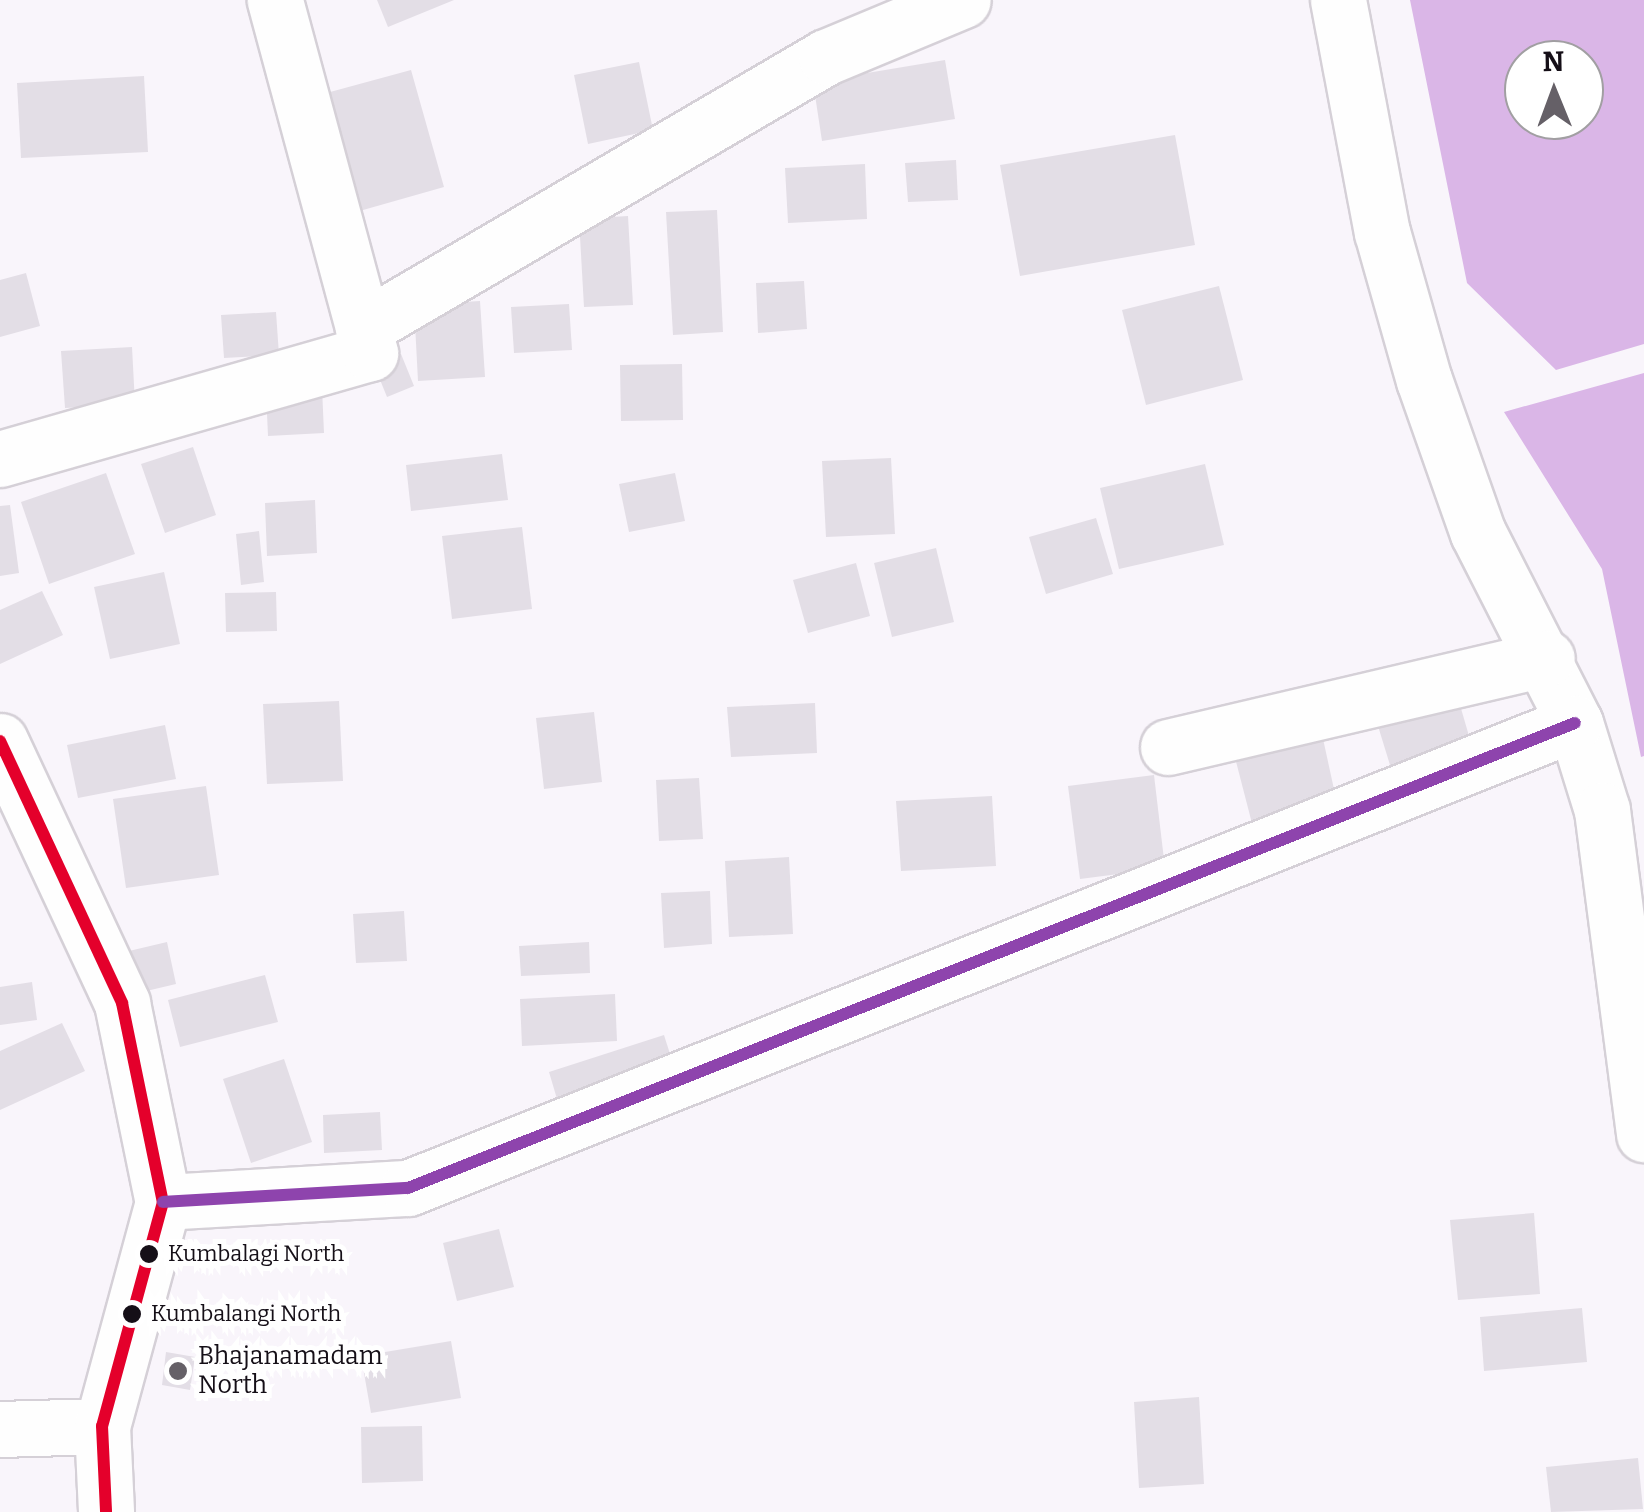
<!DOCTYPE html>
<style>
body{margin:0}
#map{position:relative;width:1644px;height:1512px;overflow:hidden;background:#f9f5fb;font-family:Bitter,serif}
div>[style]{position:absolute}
.water>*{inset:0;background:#dab6e7}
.building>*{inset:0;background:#e3dee6}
.roads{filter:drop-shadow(2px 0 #d5d0d7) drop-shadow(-2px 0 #d5d0d7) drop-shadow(0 2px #d5d0d7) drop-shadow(0 -2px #d5d0d7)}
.minor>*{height:55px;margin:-27.5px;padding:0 27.5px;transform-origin:27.5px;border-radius:27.5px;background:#fefefe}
.major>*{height:55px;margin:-27.5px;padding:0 27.5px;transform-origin:27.5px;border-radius:27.5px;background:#fefefe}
.bus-1>*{height:12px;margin:-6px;padding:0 6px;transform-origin:6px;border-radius:6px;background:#e4002b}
.bus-2>*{height:12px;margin:-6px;padding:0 6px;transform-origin:6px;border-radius:6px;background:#8e44ad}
.dots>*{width:28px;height:28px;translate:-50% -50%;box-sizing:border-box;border:5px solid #fff;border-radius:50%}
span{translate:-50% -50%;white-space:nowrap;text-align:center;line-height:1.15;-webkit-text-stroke:10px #fff;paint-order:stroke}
.bus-label{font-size:22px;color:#150f17}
.left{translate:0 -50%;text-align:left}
.poi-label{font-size:25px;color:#150f17}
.north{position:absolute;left:1504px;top:40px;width:100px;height:100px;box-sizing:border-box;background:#fff;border:2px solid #a19fa2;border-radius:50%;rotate:359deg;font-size:28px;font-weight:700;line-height:40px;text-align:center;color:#150f17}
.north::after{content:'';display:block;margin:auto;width:35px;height:45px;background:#656067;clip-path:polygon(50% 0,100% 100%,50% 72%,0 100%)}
</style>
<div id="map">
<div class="water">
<i style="clip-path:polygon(evenodd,1410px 0,1644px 0,1644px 344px,1556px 370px,1467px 283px,1410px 0,1584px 60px,1584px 120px,1524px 120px,1524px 60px,1584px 60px)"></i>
<i style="clip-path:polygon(1644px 373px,1644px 756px,1641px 757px,1602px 569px,1504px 412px)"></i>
</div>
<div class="building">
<i style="clip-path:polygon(377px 0,454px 0,388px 27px)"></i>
<i style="clip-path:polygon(945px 60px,955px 119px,822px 141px,813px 82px)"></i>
<i style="clip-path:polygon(639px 62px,653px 130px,588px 144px,574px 75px)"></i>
<i style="clip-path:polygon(411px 70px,444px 187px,342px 216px,308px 98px)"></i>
<i style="clip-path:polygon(144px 76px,148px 152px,21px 158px,17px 83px)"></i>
<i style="clip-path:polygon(1175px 135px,1195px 245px,1020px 276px,1000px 165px)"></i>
<i style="clip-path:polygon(956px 160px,958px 200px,908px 202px,905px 163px)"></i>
<i style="clip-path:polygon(865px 164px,867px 219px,788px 223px,785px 168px)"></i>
<i style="clip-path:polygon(717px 210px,723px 332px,673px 335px,666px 212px)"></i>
<i style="clip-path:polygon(628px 216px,633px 305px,584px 307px,579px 219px)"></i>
<i style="clip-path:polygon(26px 273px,40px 326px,0 337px,0 280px)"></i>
<i style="clip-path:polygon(804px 281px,807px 329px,758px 333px,756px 283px)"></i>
<i style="clip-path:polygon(1219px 286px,1243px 380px,1146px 405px,1122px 310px)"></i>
<i style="clip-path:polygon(480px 301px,485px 377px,418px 381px,414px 305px)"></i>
<i style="clip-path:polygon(569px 304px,572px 350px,514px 353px,511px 307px)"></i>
<i style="clip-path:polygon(276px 312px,279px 355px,224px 358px,221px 315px)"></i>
<i style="clip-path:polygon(132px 347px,135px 404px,65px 408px,61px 351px)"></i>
<i style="clip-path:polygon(401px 354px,414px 386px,387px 397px,374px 365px)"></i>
<i style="clip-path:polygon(682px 364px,683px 420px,621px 421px,620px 365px)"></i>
<i style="clip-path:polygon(322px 388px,324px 433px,268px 436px,266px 391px)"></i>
<i style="clip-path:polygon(193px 447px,216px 515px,165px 533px,141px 464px)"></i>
<i style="clip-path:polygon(502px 454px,508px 500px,411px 511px,406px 465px)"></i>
<i style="clip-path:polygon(891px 458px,895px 534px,826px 537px,822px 461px)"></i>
<i style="clip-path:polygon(1205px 464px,1224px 545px,1119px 569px,1100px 488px)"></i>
<i style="clip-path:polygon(106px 473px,135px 554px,49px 584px,21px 502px)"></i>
<i style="clip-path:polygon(675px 473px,685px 521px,629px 532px,619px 484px)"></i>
<i style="clip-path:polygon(315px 500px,317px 553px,267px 556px,265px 503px)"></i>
<i style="clip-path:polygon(10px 505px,19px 573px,0 576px,0 506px)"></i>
<i style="clip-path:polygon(1096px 518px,1113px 574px,1046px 594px,1029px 537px)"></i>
<i style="clip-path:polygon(522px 527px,532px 609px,452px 619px,442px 536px)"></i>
<i style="clip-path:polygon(259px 531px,264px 582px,241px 585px,236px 534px)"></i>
<i style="clip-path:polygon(936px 548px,954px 622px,892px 637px,874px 563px)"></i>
<i style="clip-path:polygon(856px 563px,870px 616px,808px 633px,793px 580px)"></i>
<i style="clip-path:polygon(164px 572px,180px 644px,110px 659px,94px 587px)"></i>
<i style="clip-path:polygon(42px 591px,63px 635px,0 664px,0 610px)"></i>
<i style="clip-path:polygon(276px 592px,277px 631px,226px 632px,225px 593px)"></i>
<i style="clip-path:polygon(1455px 688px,1474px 753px,1394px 778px,1374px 713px)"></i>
<i style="clip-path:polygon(339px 701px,343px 781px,267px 784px,263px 704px)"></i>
<i style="clip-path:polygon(815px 703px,817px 753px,731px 757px,727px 707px)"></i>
<i style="clip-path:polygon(594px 712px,602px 782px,544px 789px,536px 718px)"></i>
<i style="clip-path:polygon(165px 725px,176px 779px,78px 798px,67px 745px)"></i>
<i style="clip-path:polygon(1320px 725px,1337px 803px,1255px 835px,1232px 746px)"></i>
<i style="clip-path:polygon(1154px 775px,1165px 868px,1080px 879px,1068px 786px)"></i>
<i style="clip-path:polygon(699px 778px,703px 839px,659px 841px,656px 780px)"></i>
<i style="clip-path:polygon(206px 786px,219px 875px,126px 888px,113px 799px)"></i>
<i style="clip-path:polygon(992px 796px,996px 866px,901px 871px,896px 801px)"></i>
<i style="clip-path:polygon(789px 857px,793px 934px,729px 937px,725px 861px)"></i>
<i style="clip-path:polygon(710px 891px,712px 944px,664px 948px,661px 893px)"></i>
<i style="clip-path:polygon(404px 911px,407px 961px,356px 963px,353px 914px)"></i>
<i style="clip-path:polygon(167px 942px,176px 984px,138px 993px,129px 951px)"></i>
<i style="clip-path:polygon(589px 942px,590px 973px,521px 976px,519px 946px)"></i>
<i style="clip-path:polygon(265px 975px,278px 1022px,180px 1047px,168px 1000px)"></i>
<i style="clip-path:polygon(32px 982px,37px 1020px,0 1025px,0 987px)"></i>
<i style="clip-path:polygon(615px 994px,617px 1041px,522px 1046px,520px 999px)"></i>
<i style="clip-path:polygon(62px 1023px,85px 1071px,0 1110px,0 1051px)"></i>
<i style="clip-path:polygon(664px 1035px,676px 1073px,560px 1109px,549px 1072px)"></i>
<i style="clip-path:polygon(284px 1059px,312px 1142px,251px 1163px,223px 1079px)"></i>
<i style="clip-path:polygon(380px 1112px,382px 1150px,324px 1153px,323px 1115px)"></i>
<i style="clip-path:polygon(1534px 1213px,1540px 1294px,1458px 1300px,1450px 1220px)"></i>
<i style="clip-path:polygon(499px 1229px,514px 1287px,457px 1301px,443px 1243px)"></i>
<i style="clip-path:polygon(1582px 1308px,1587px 1362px,1484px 1371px,1480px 1317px)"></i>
<i style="clip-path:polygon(451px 1341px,461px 1398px,371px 1413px,361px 1356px)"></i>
<i style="clip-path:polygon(166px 1352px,195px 1357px,190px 1390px,162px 1385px)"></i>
<i style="clip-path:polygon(1199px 1397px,1204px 1484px,1139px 1488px,1134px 1402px)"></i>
<i style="clip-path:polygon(422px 1426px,423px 1481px,362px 1483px,361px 1427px)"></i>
<i style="clip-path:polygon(1638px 1458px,1643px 1509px,1551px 1512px,1546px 1467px)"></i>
</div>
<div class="roads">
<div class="minor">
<i style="left:1338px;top:0;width:236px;rotate:79.3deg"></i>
<i style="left:1382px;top:232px;width:154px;rotate:74.2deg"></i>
<i style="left:1424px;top:380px;width:162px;rotate:70.6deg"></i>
<i style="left:1478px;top:533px;width:213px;rotate:63deg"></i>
<i style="left:1575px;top:723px;width:91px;rotate:72.8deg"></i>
<i style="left:1602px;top:810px;width:327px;rotate:82.6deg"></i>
<i style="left:363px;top:328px;width:536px;rotate:-30.34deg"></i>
<i style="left:826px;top:57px;width:148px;rotate:-22.6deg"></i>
<i style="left:0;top:459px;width:385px;rotate:-16deg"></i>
<i style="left:370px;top:353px;width:366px;rotate:-105.1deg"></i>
<i style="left:1168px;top:747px;width:389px;rotate:-13.2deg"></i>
<i style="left:163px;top:1202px;width:245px;rotate:-3.3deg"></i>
<i style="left:408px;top:1188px;width:1256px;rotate:-21.73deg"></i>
<i style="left:0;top:1429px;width:102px;rotate:-1.7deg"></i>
</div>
<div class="major">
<i style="left:0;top:741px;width:289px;rotate:65deg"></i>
<i style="left:122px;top:1003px;width:203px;rotate:78.4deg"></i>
<i style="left:163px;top:1202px;width:232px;rotate:105.2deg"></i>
<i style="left:102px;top:1426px;width:86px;rotate:87.3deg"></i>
</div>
</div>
<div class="bus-1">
<i style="left:0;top:741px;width:289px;rotate:65deg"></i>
<i style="left:122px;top:1003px;width:203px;rotate:78.4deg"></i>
<i style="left:163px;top:1202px;width:232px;rotate:105.2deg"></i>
<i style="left:102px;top:1426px;width:86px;rotate:87.3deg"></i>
</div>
<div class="bus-2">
<i style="left:163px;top:1202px;width:245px;rotate:-3.3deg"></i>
<i style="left:408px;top:1188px;width:1256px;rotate:-21.73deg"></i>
</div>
<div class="dots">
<i style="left:149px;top:1254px;background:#150f17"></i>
<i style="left:132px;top:1314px;background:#150f17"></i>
<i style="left:178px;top:1371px;background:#656067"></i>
</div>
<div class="bus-label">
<span class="left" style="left:168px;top:1254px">Kumbalagi North</span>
<span class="left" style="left:151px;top:1314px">Kumbalangi North</span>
</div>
<div class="poi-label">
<span class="left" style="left:198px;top:1371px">Bhajanamadam<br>North</span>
</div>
<div class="north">N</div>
</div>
